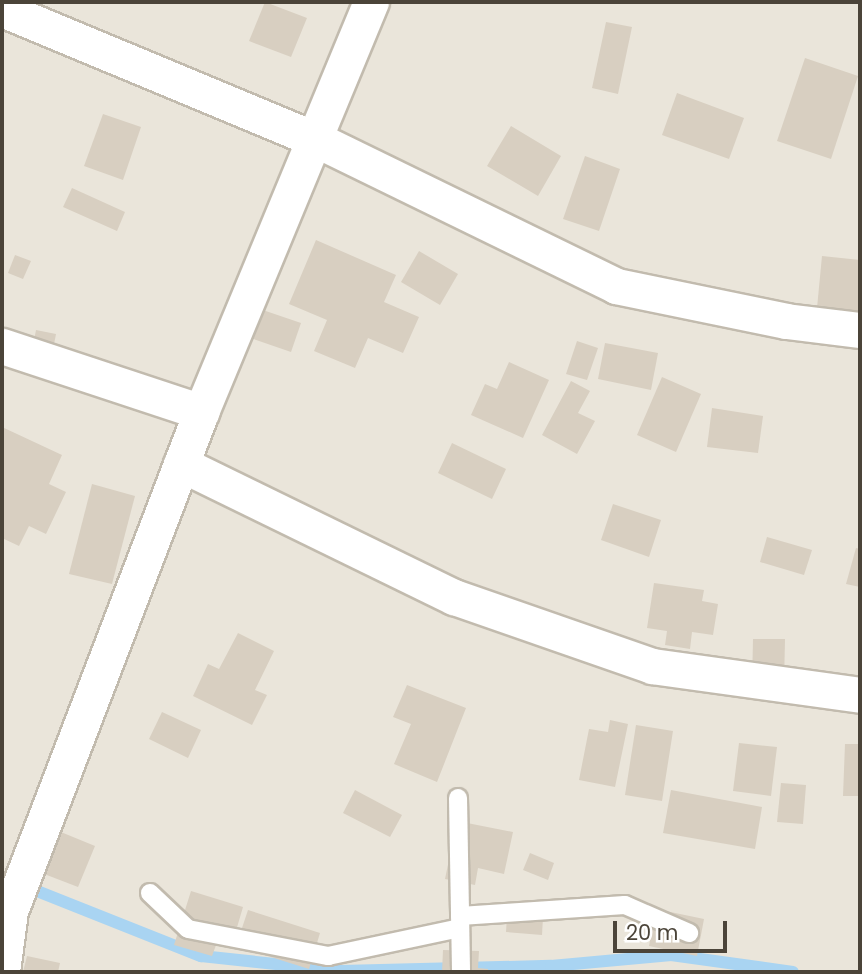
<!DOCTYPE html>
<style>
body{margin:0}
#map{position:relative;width:862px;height:974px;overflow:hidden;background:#f6f3ec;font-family:Poppins,sans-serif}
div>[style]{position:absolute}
.residential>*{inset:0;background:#eae5da}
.stream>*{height:12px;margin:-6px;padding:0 6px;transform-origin:6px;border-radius:6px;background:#a9d4f2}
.building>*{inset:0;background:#d8cfc1}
.roads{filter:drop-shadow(2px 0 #c2bbae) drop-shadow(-2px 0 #c2bbae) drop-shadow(0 2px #c2bbae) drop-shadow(0 -2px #c2bbae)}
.service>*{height:18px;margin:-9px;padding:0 9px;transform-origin:9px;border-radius:9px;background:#fff}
.minor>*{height:35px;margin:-17.5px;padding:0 17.5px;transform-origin:17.5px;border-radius:17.5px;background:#fff}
span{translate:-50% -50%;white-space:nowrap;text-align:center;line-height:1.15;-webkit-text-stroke:5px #fff;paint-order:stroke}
.frame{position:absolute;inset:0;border:4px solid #4b4439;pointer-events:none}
.scale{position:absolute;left:613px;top:921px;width:114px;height:32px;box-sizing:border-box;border:4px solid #4b4439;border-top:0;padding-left:9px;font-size:21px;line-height:24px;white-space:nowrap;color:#4b4439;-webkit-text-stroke:5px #fff;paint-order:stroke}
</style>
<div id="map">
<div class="residential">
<i style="clip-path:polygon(2px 2px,860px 2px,860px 972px,2px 972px)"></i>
</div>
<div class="stream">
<i style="left:2px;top:877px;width:214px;rotate:21.7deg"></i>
<i style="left:201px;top:956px;width:141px;rotate:6.1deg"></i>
<i style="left:341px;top:971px;width:210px;rotate:-1.4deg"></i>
<i style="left:551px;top:966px;width:121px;rotate:-5.2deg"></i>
<i style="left:671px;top:955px;width:123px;rotate:7.9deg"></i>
</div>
<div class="building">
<i style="clip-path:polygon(265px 2px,307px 18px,291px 57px,249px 41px)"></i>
<i style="clip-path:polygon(606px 22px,632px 27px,618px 94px,592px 88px)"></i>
<i style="clip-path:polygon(805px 58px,858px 76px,831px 159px,777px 141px)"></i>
<i style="clip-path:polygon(677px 93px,744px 118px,729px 159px,662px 135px)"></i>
<i style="clip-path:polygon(103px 114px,141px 127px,123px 180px,84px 166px)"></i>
<i style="clip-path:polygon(511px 126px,561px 156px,538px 196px,487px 166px)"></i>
<i style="clip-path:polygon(585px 156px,620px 169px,599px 231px,563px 219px)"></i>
<i style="clip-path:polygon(72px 188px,125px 212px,117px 231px,63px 207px)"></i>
<i style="clip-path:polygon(316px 240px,396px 275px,384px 302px,419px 317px,403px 353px,368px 338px,355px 368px,314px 351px,327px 320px,289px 304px)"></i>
<i style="clip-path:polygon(419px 251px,458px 274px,440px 305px,401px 282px)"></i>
<i style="clip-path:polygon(15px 255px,31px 261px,23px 279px,8px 273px)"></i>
<i style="clip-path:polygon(822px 256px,860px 260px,859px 312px,817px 308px)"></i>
<i style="clip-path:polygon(254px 307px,301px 323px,291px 352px,245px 336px)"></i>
<i style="clip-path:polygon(36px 330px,56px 334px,48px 375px,28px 371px)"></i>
<i style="clip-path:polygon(577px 341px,598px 348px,587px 380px,566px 374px)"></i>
<i style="clip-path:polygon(605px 343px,658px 353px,651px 390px,598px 379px)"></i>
<i style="clip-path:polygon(509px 362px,549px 380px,523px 438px,471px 415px,485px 384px,497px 389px)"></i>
<i style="clip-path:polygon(662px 377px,701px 394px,676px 452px,637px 435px)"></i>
<i style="clip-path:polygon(571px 381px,590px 391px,578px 413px,595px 421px,577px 454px,542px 435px)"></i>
<i style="clip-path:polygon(712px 408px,763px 416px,758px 453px,707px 447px)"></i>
<i style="clip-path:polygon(2px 427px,62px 455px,49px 484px,66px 492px,46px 534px,29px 526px,19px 546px,2px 538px)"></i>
<i style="clip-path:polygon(452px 443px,506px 469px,492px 499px,438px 473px)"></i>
<i style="clip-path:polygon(92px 484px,135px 496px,112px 584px,69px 574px)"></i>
<i style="clip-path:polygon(613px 504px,661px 520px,649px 557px,601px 540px)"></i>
<i style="clip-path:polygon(767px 537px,812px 550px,804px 575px,760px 562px)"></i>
<i style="clip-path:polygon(856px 548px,860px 549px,860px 587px,846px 584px)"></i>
<i style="clip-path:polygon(654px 583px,704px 590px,702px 601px,718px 604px,713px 635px,692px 632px,690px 649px,665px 645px,667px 631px,647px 628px)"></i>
<i style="clip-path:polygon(238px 633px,274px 651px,255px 690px,267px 695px,252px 725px,193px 696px,208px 664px,219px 669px)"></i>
<i style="clip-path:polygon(753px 639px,785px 639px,784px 685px,752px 685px)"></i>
<i style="clip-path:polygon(407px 685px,466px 708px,437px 782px,394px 764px,411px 724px,393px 717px)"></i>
<i style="clip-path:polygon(162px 712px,201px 730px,188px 758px,149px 739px)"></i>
<i style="clip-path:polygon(610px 720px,628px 724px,615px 787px,579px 780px,589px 729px,608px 732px)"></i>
<i style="clip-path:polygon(636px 725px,673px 731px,662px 801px,625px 795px)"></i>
<i style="clip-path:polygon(739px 743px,777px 747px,771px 796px,733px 791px)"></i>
<i style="clip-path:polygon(845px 744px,860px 744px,860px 796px,843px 796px)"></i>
<i style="clip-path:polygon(781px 783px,806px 785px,803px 824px,777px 822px)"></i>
<i style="clip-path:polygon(355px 790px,402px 815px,390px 837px,343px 813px)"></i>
<i style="clip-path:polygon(671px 790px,762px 807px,755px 849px,663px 833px)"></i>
<i style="clip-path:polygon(457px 821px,513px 832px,504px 874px,478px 868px,475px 885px,445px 879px)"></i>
<i style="clip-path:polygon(56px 830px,95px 846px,78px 887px,39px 872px)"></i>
<i style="clip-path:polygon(530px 853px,554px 863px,548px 880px,523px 870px)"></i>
<i style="clip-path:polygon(191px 891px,243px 907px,233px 941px,219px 937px,212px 956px,174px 945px)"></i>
<i style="clip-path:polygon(656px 909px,704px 919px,697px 956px,649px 946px)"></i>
<i style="clip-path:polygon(248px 910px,320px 933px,309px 969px,236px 946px)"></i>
<i style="clip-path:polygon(507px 915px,543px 917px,542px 935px,506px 932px)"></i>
<i style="clip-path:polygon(443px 950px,479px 951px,478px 968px,488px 969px,488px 972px,442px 972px)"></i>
<i style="clip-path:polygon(27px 956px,60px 963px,58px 972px,23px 972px)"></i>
</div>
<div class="roads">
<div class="service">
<i style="left:458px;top:798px;width:174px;rotate:89deg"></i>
<i style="left:150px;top:893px;width:52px;rotate:43.5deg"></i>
<i style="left:188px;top:929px;width:143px;rotate:10.9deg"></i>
<i style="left:328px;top:956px;width:135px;rotate:-12deg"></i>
<i style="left:460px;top:916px;width:165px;rotate:-3.8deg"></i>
<i style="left:625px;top:905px;width:70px;rotate:23.6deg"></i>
</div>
<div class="minor">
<i style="left:2px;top:9px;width:339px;rotate:22.6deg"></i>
<i style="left:315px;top:139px;width:335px;rotate:26deg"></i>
<i style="left:616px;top:286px;width:174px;rotate:11.6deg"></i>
<i style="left:786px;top:321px;width:75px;rotate:6.9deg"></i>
<i style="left:2px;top:346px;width:210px;rotate:18.3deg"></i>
<i style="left:181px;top:464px;width:304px;rotate:26deg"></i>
<i style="left:454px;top:597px;width:210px;rotate:19.2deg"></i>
<i style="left:652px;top:666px;width:210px;rotate:7.9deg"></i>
<i style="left:2px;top:971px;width:61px;rotate:-82.4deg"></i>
<i style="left:10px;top:911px;width:534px;rotate:-69.05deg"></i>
<i style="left:201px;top:412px;width:444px;rotate:-67.5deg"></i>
</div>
</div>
<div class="frame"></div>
<div class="scale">20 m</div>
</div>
